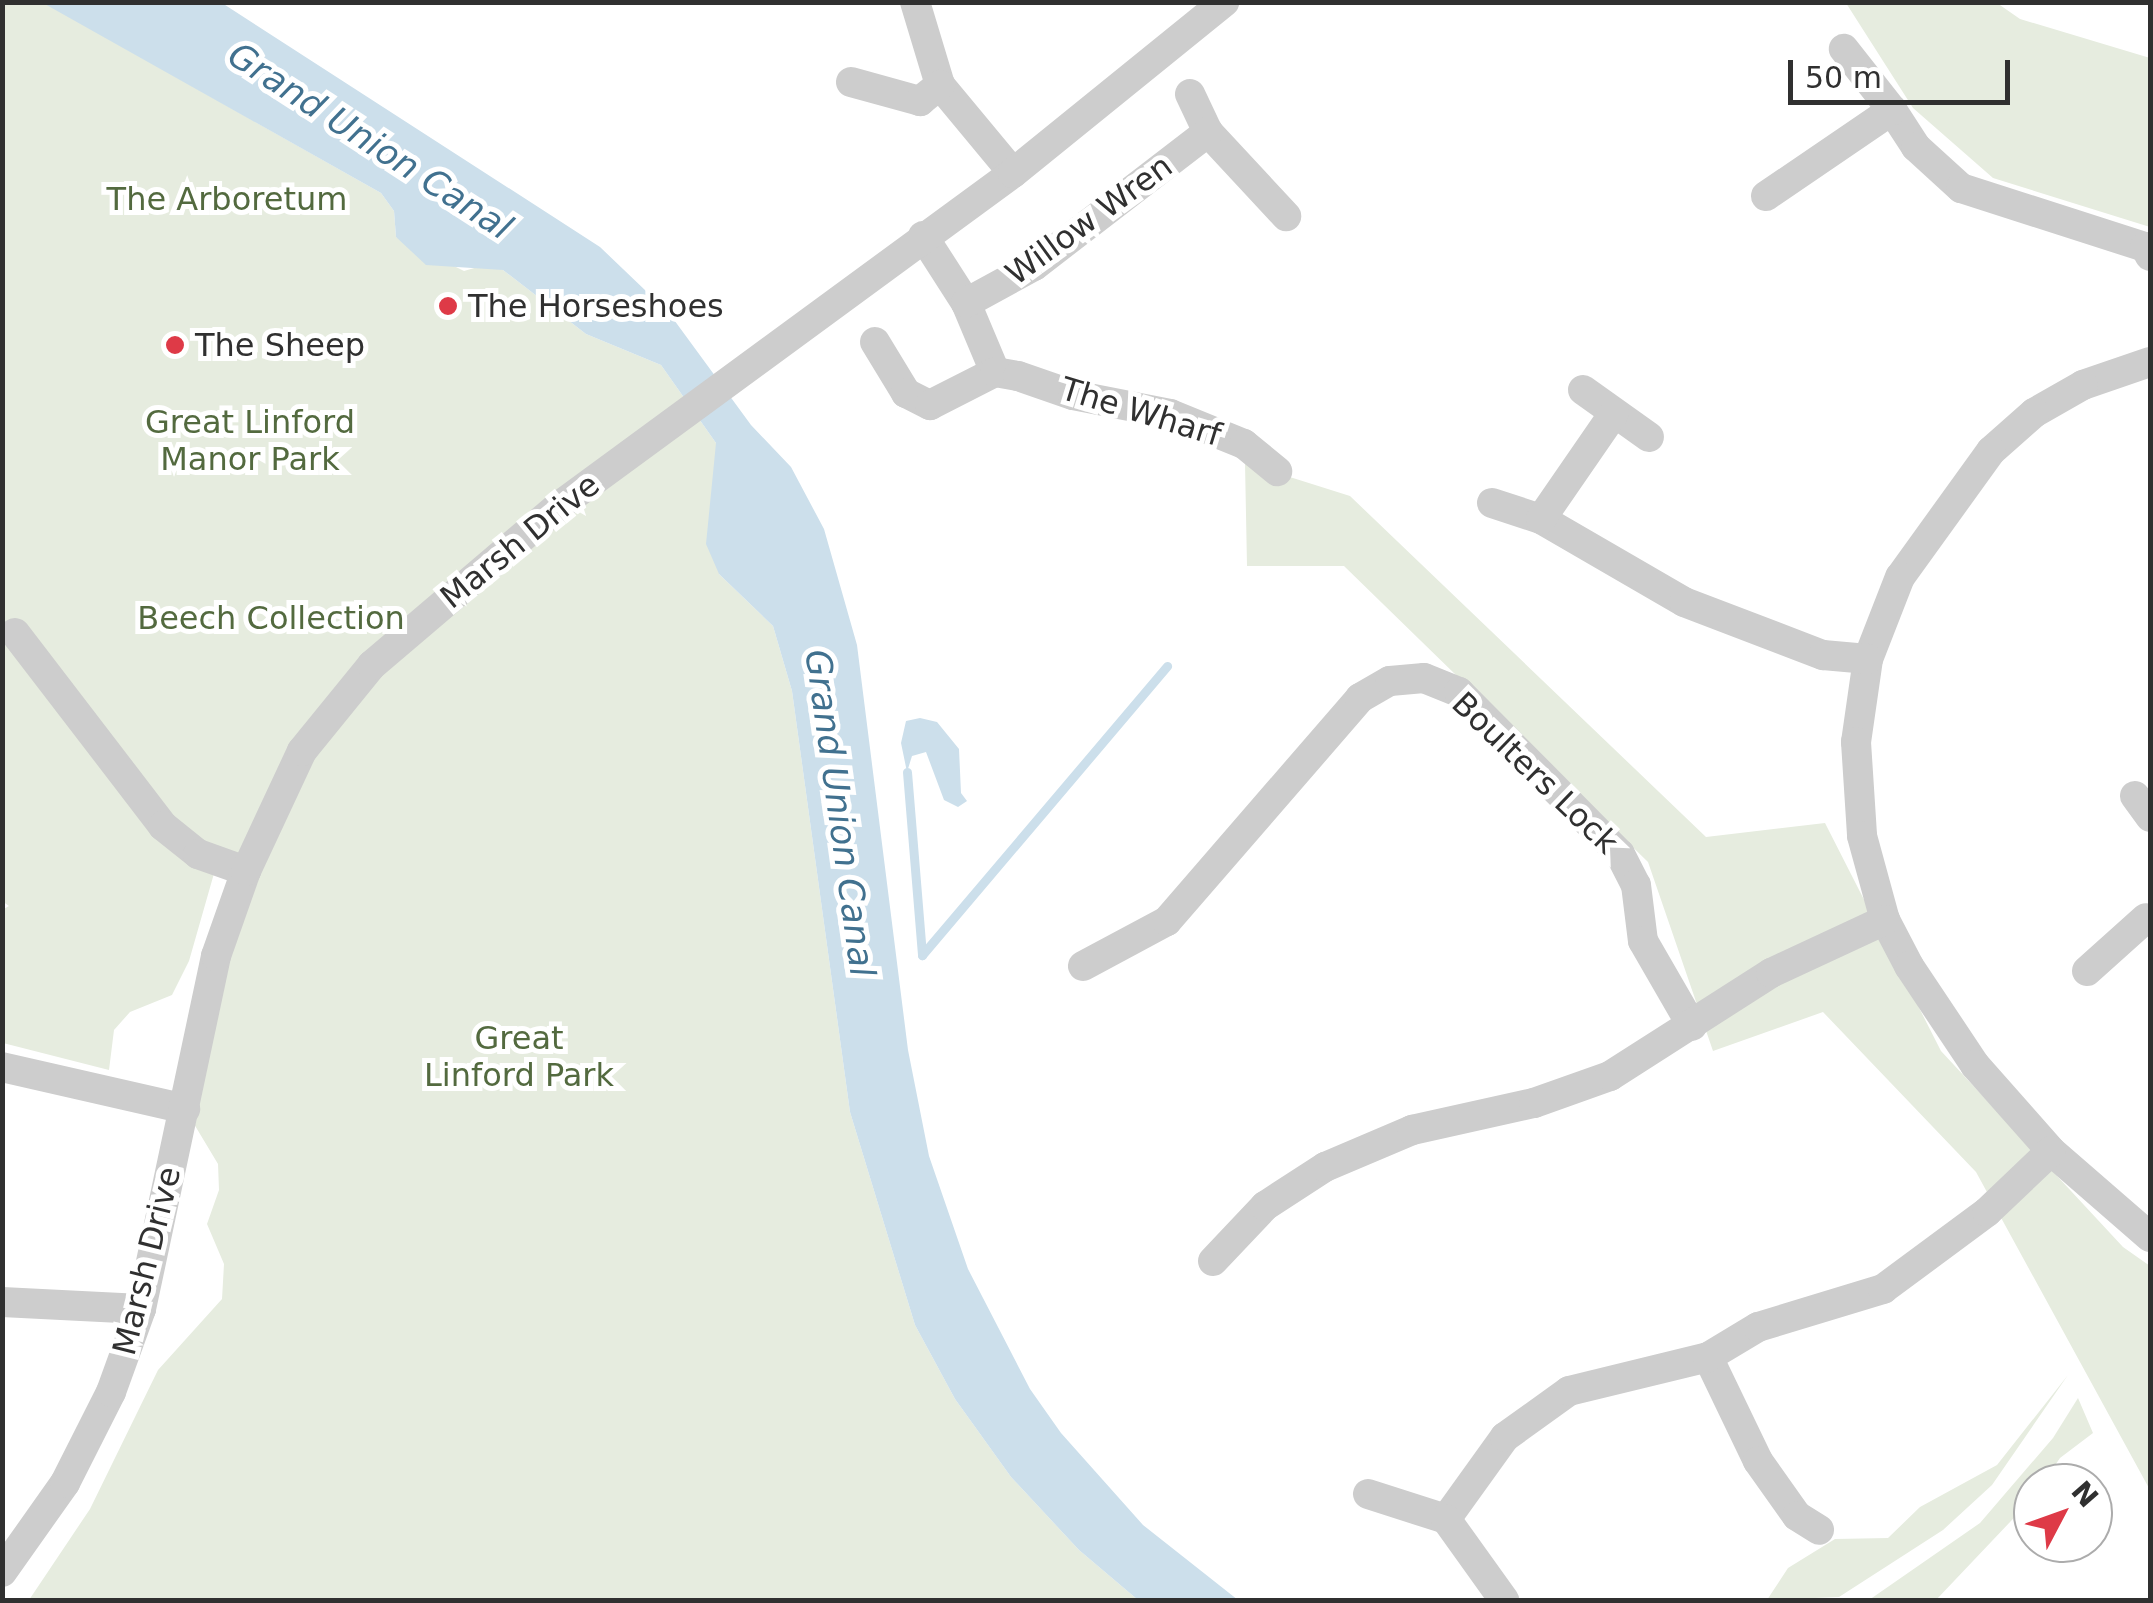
<!DOCTYPE html>
<style>
body{margin:0}
#map{position:relative;width:2153px;height:1603px;overflow:hidden;background:#fff;font-family:"DejaVu Sans",sans-serif}
div>[style]{position:absolute}
.green>*{inset:0;background:#e6ecdf}
.water>*{inset:0;background:#ccdfeb}
.stream>*{height:9px;margin:-4.5px;padding:0 4.5px;transform-origin:4.5px;border-radius:4.5px;background:#ccdfeb}
.street>*{height:30px;margin:-15px;padding:0 15px;transform-origin:15px;border-radius:15px;background:#cdcdcd}
.dots>*{width:28px;height:28px;translate:-50% -50%;box-sizing:border-box;border:5px solid #fff;border-radius:50%}
span{translate:-50% -50%;white-space:nowrap;text-align:center;line-height:1.15;-webkit-text-stroke:10px #fff;paint-order:stroke}
.park-label{font-size:32px;color:#536a3f}
.street-label{font-size:32px;color:#303030}
.poi-label{font-size:32px;color:#303030}
.left{translate:0 -50%;text-align:left}
.water-label{font-size:35px;color:#41718f;font-style:italic}
.frame{position:absolute;inset:0;border:5px solid #303030;pointer-events:none}
.north{position:absolute;left:2013px;top:1463px;width:100px;height:100px;box-sizing:border-box;background:#fff;border:2px solid #acacac;border-radius:50%;rotate:49deg;font-size:28px;font-weight:700;line-height:40px;text-align:center;color:#303030}
.north::after{content:'';display:block;margin:auto;width:35px;height:45px;background:#de3a47;clip-path:polygon(50% 0,100% 100%,50% 72%,0 100%)}
.scale{position:absolute;left:1788px;top:60px;width:222px;height:45px;box-sizing:border-box;border:5px solid #303030;border-top:0;padding-left:12px;font-size:30px;line-height:35px;white-space:nowrap;color:#303030;-webkit-text-stroke:8px #fff;paint-order:stroke}
</style>
<div id="map">
<div class="green">
<i style="clip-path:polygon(43px 2px,381px 193px,394px 211px,396px 237px,464px 271px,488px 264px,503px 270px,586px 334px,661px 365px,716px 443px,719px 574px,773px 626px,792px 691px,850px 1112px,915px 1325px,955px 1399px,1011px 1477px,1079px 1550px,1138px 1600px,29px 1600px,90px 1509px,158px 1370px,222px 1299px,224px 1264px,207px 1224px,219px 1190px,218px 1164px,185px 1109px,246px 871px,217px 863px,189px 961px,172px 995px,130px 1012px,114px 1030px,109px 1070px,3px 1043px,2px 910px,9px 906px,2px 901px,2px 3px)"></i>
<i style="clip-path:polygon(1846px 3px,1997px 3px,2020px 19px,2150px 58px,2150px 227px,1993px 178px,1913px 108px)"></i>
<i style="clip-path:polygon(1245px 463px,1350px 496px,1706px 837px,1825px 823px,1941px 1051px,2123px 1247px,2150px 1266px,2150px 1490px,1976px 1172px,1823px 1012px,1713px 1051px,1648px 862px,1344px 566px,1247px 566px)"></i>
<i style="clip-path:polygon(2068px 1375px,1992px 1485px,1943px 1530px,1839px 1597px,1767px 1600px,1788px 1568px,1835px 1539px,1888px 1538px,1920px 1507px,1997px 1465px)"></i>
<i style="clip-path:polygon(2078px 1398px,2093px 1433px,2060px 1458px,2043px 1483px,2033px 1483px,2029px 1502px,1936px 1600px,1869px 1600px,1980px 1523px,2053px 1438px)"></i>
</div>
<div class="water">
<i style="clip-path:polygon(43px 3px,222px 3px,600px 247px,669px 313px,751px 425px,791px 467px,824px 529px,857px 645px,908px 1050px,929px 1156px,968px 1269px,1030px 1389px,1061px 1433px,1143px 1525px,1238px 1600px,1138px 1600px,1079px 1550px,1011px 1477px,955px 1399px,915px 1325px,850px 1112px,792px 691px,773px 626px,719px 574px,706px 544px,716px 443px,661px 365px,586px 334px,503px 270px,426px 265px,396px 237px,394px 211px,381px 193px)"></i>
<i style="clip-path:polygon(920px 718px,937px 722px,959px 749px,961px 793px,967px 801px,958px 807px,944px 800px,926px 752px,912px 756px,907px 772px,901px 743px,906px 721px)"></i>
</div>
<div class="stream">
<i style="left:907px;top:772px;width:184px;rotate:85.3deg"></i>
<i style="left:922px;top:955px;width:379px;rotate:-49.7deg"></i>
</div>
<div class="street">
<i style="left:915px;top:2px;width:87px;rotate:73.2deg"></i>
<i style="left:940px;top:85px;width:114px;rotate:50.3deg"></i>
<i style="left:851px;top:82px;width:72px;rotate:15.4deg"></i>
<i style="left:920px;top:101px;width:26px;rotate:-39deg"></i>
<i style="left:1190px;top:94px;width:42px;rotate:64.7deg"></i>
<i style="left:1208px;top:132px;width:115px;rotate:47.1deg"></i>
<i style="left:1892px;top:110px;width:44px;rotate:57deg"></i>
<i style="left:1916px;top:147px;width:61px;rotate:42.3deg"></i>
<i style="left:1961px;top:188px;width:193px;rotate:17.8deg"></i>
<i style="left:2145px;top:247px;width:10px;rotate:61deg"></i>
<i style="left:1766px;top:196px;width:153px;rotate:-34.3deg"></i>
<i style="left:1892px;top:110px;width:78px;rotate:-128.2deg"></i>
<i style="left:923px;top:236px;width:80px;rotate:57.3deg"></i>
<i style="left:966px;top:303px;width:75px;rotate:67.2deg"></i>
<i style="left:966px;top:303px;width:77px;rotate:-28.6deg"></i>
<i style="left:1034px;top:266px;width:220px;rotate:-37.6deg"></i>
<i style="left:875px;top:342px;width:60px;rotate:58.7deg"></i>
<i style="left:906px;top:393px;width:27px;rotate:27deg"></i>
<i style="left:930px;top:405px;width:73px;rotate:-26.9deg"></i>
<i style="left:995px;top:372px;width:23px;rotate:10deg"></i>
<i style="left:1018px;top:376px;width:58px;rotate:19.1deg"></i>
<i style="left:1073px;top:395px;width:99px;rotate:11.1deg"></i>
<i style="left:1170px;top:414px;width:80px;rotate:22.1deg"></i>
<i style="left:1244px;top:444px;width:43px;rotate:39.3deg"></i>
<i style="left:2150px;top:362px;width:71px;rotate:161.1deg"></i>
<i style="left:2083px;top:385px;width:56px;rotate:150.3deg"></i>
<i style="left:2034px;top:413px;width:57px;rotate:138.5deg"></i>
<i style="left:1991px;top:451px;width:155px;rotate:125.8deg"></i>
<i style="left:1900px;top:577px;width:88px;rotate:111.3deg"></i>
<i style="left:1868px;top:659px;width:84px;rotate:98.2deg"></i>
<i style="left:1856px;top:742px;width:94px;rotate:86.3deg"></i>
<i style="left:1862px;top:836px;width:87px;rotate:74.7deg"></i>
<i style="left:1885px;top:920px;width:52px;rotate:62.4deg"></i>
<i style="left:1909px;top:966px;width:119px;rotate:56.3deg"></i>
<i style="left:1975px;top:1065px;width:115px;rotate:48.5deg"></i>
<i style="left:2051px;top:1151px;width:131px;rotate:41deg"></i>
<i style="left:1583px;top:390px;width:81px;rotate:35.5deg"></i>
<i style="left:1492px;top:503px;width:52px;rotate:18.1deg"></i>
<i style="left:1541px;top:519px;width:165px;rotate:30.1deg"></i>
<i style="left:1684px;top:602px;width:149px;rotate:20.9deg"></i>
<i style="left:1823px;top:655px;width:45px;rotate:5.1deg"></i>
<i style="left:1541px;top:519px;width:129px;rotate:-55.4deg"></i>
<i style="left:15px;top:633px;width:243px;rotate:52.5deg"></i>
<i style="left:163px;top:826px;width:45px;rotate:38.7deg"></i>
<i style="left:198px;top:854px;width:51px;rotate:19.5deg"></i>
<i style="left:2135px;top:796px;width:26px;rotate:54deg"></i>
<i style="left:1083px;top:966px;width:95px;rotate:-28.2deg"></i>
<i style="left:1167px;top:921px;width:295px;rotate:-49.1deg"></i>
<i style="left:1360px;top:698px;width:34px;rotate:-30deg"></i>
<i style="left:1390px;top:681px;width:34px;rotate:-5deg"></i>
<i style="left:1424px;top:678px;width:38px;rotate:22deg"></i>
<i style="left:1459px;top:692px;width:228px;rotate:45.2deg"></i>
<i style="left:1620px;top:854px;width:35px;rotate:63deg"></i>
<i style="left:1636px;top:885px;width:56px;rotate:82.9deg"></i>
<i style="left:1643px;top:941px;width:98px;rotate:60deg"></i>
<i style="left:2087px;top:971px;width:79px;rotate:-41.9deg"></i>
<i style="left:2px;top:1067px;width:188px;rotate:12.9deg"></i>
<i style="left:1213px;top:1261px;width:76px;rotate:-46.6deg"></i>
<i style="left:1265px;top:1206px;width:72px;rotate:-33deg"></i>
<i style="left:1325px;top:1167px;width:95px;rotate:-23deg"></i>
<i style="left:1412px;top:1130px;width:125px;rotate:-12.5deg"></i>
<i style="left:1534px;top:1103px;width:81px;rotate:-19.6deg"></i>
<i style="left:1610px;top:1076px;width:191px;rotate:-32.6deg"></i>
<i style="left:1771px;top:973px;width:126px;rotate:-24.9deg"></i>
<i style="left:2px;top:1302px;width:139px;rotate:2.9deg"></i>
<i style="left:1708px;top:1357px;width:115px;rotate:64.3deg"></i>
<i style="left:1758px;top:1461px;width:67px;rotate:54.7deg"></i>
<i style="left:1797px;top:1516px;width:26px;rotate:32deg"></i>
<i style="left:1368px;top:1494px;width:82px;rotate:17.8deg"></i>
<i style="left:1446px;top:1519px;width:101px;rotate:-54.3deg"></i>
<i style="left:1505px;top:1437px;width:79px;rotate:-35.7deg"></i>
<i style="left:1569px;top:1391px;width:143px;rotate:-13.7deg"></i>
<i style="left:1708px;top:1357px;width:58px;rotate:-31deg"></i>
<i style="left:1758px;top:1327px;width:131px;rotate:-16.9deg"></i>
<i style="left:1883px;top:1289px;width:129px;rotate:-36.5deg"></i>
<i style="left:1987px;top:1212px;width:88px;rotate:-43.6deg"></i>
<i style="left:1446px;top:1519px;width:100px;rotate:54.4deg"></i>
<i style="left:2px;top:1572px;width:109px;rotate:-54.7deg"></i>
<i style="left:65px;top:1483px;width:102px;rotate:-63.2deg"></i>
<i style="left:111px;top:1392px;width:88px;rotate:-70.1deg"></i>
<i style="left:141px;top:1309px;width:361px;rotate:-78deg"></i>
<i style="left:216px;top:956px;width:90px;rotate:-70.6deg"></i>
<i style="left:246px;top:871px;width:132px;rotate:-65deg"></i>
<i style="left:302px;top:751px;width:111px;rotate:-50.9deg"></i>
<i style="left:372px;top:665px;width:245px;rotate:-40.4deg"></i>
<i style="left:559px;top:506px;width:563px;rotate:-36.26deg"></i>
<i style="left:1013px;top:173px;width:272px;rotate:-39deg"></i>
</div>
<div class="dots">
<i style="left:448px;top:306px;background:#de3a47"></i>
<i style="left:175px;top:345px;background:#de3a47"></i>
</div>
<div class="park-label">
<span style="left:227px;top:199px">The Arboretum</span>
<span style="left:250px;top:441px">Great Linford<br>Manor Park</span>
<span style="left:271px;top:618px">Beech Collection</span>
<span style="left:519px;top:1057px">Great<br>Linford Park</span>
</div>
<div class="street-label">
<span style="left:1089px;top:220px;rotate:-36deg">Willow Wren</span>
<span style="left:1141px;top:412px;rotate:17deg">The Wharf</span>
<span style="left:520px;top:541px;rotate:-39deg">Marsh Drive</span>
<span style="left:1535px;top:773px;rotate:44deg">Boulters Lock</span>
<span style="left:147px;top:1261px;rotate:-76deg">Marsh Drive</span>
</div>
<div class="poi-label">
<span class="left" style="left:468px;top:306px">The Horseshoes</span>
<span class="left" style="left:195px;top:345px">The Sheep</span>
</div>
<div class="water-label">
<span style="left:370px;top:141px;rotate:33deg">Grand Union Canal</span>
<span style="left:840px;top:813px;rotate:82deg">Grand Union Canal</span>
</div>
<div class="frame"></div>
<div class="north">N</div>
<div class="scale">50 m</div>
</div>
